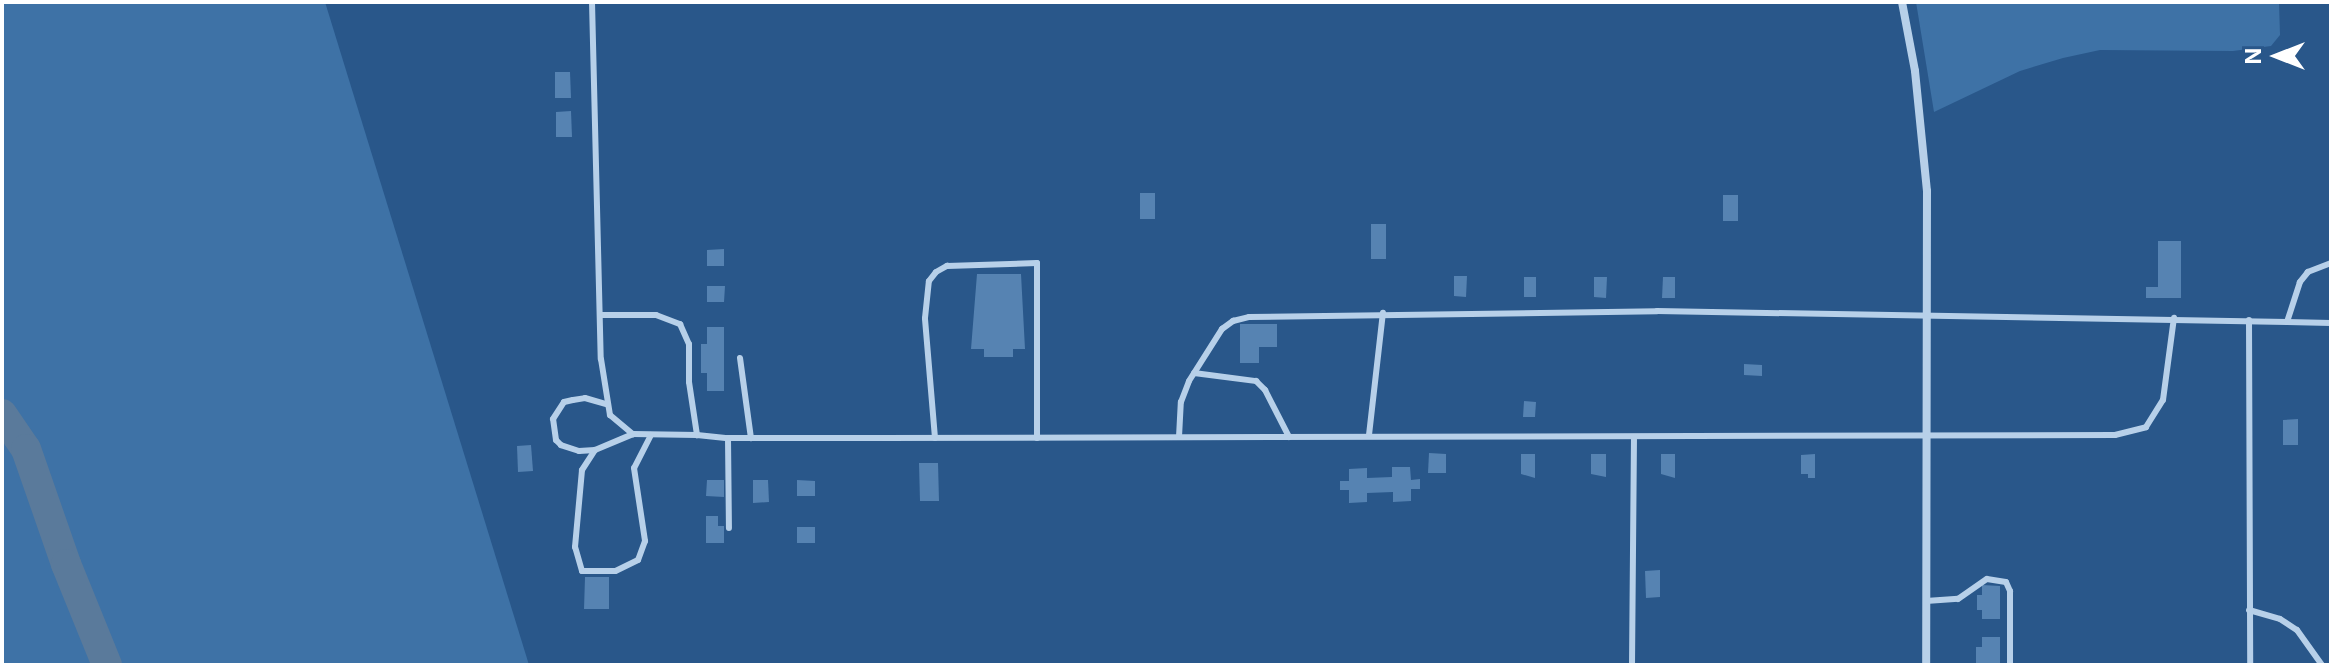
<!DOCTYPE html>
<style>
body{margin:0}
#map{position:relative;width:2333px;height:667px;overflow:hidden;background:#29578a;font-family:Inter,sans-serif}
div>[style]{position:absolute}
.green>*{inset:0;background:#3e72a6}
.river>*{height:30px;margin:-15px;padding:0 15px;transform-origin:15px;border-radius:15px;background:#5a7a9b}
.building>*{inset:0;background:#5683b2}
.lane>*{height:6px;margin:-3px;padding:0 3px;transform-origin:3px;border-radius:3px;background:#b7d0e9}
.street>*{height:8px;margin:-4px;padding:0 4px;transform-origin:4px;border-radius:4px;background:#b7d0e9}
span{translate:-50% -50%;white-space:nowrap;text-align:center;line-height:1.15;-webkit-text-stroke:8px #29578a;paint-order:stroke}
.frame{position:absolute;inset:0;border:4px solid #fff;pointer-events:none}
.north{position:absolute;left:2237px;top:16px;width:80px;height:80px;-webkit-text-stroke:6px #29578a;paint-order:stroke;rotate:270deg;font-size:22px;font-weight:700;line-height:32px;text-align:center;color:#fff}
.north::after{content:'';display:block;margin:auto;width:28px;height:36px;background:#fff;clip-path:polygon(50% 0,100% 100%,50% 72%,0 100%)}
</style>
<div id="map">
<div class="green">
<i style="clip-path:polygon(2px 2px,325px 2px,529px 665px,2px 665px)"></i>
<i style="clip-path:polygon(1916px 2px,2279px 2px,2280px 35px,2271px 46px,2233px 51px,2100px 50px,2063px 58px,2020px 71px,1934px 112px)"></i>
</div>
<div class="river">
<i style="left:2px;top:414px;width:42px;rotate:55.6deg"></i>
<i style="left:26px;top:449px;width:122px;rotate:70.8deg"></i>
<i style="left:66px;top:564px;width:109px;rotate:67.9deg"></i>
</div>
<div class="building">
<i style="clip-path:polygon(555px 72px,570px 72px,571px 98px,555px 98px)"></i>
<i style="clip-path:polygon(571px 111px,572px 137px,556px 137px,556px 112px)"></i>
<i style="clip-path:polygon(1140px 193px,1155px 193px,1155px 219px,1140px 219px)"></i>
<i style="clip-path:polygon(1723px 195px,1738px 195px,1738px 221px,1723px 221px)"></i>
<i style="clip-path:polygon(1371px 224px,1386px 224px,1386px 259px,1371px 259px)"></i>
<i style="clip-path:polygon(2158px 241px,2181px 241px,2181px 298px,2146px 298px,2146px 287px,2158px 287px)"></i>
<i style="clip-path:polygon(724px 249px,724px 266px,707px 266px,707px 250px)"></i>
<i style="clip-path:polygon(977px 274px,1021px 274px,1025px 349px,1013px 349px,1013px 357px,984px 357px,984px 349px,971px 349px)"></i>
<i style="clip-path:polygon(1454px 276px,1467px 276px,1466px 297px,1454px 296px)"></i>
<i style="clip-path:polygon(1524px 277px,1536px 277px,1536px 297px,1524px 297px)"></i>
<i style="clip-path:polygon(1594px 277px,1607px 277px,1606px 298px,1594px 297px)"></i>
<i style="clip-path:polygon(1663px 277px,1675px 277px,1675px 298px,1662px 298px)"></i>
<i style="clip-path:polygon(707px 286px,725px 286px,724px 302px,707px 302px)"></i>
<i style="clip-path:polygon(1240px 324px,1277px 324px,1277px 347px,1259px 347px,1259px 363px,1240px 363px)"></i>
<i style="clip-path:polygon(707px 327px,724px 327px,724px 391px,707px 391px,707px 373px,701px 373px,701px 344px,707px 344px)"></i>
<i style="clip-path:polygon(1744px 364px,1762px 365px,1762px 376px,1744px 375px)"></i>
<i style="clip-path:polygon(1524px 401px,1536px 402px,1535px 417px,1523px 417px)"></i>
<i style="clip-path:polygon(2298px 419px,2298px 445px,2283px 445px,2283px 420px)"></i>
<i style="clip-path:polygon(531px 445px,533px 471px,518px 472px,517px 446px)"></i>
<i style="clip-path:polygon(1429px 453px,1446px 454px,1446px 473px,1428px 473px)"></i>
<i style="clip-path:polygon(1521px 454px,1535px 454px,1535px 478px,1521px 474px)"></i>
<i style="clip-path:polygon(1591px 454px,1606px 454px,1606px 477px,1591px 474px)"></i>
<i style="clip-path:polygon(1661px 454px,1675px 454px,1675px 478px,1661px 474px)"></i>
<i style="clip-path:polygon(1815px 454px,1815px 478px,1808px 478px,1808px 474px,1801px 474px,1801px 455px)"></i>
<i style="clip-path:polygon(919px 463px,938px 463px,939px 501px,920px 501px)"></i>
<i style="clip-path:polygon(1392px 467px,1410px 467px,1411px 480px,1420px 479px,1420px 489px,1411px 489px,1411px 501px,1393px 502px,1393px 492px,1367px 493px,1367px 502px,1349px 503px,1349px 490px,1340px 490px,1340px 481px,1349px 481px,1349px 469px,1367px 468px,1367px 478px,1392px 477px)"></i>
<i style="clip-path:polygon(707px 480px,724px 480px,724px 497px,706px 496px)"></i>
<i style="clip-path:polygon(753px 480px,768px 480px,769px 502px,753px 503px)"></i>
<i style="clip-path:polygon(797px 480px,815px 481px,815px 496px,797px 496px)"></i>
<i style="clip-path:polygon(706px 516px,718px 516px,718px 526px,724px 526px,724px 543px,706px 543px)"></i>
<i style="clip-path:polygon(797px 527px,815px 527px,815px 543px,797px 543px)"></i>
<i style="clip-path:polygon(1660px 570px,1660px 597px,1646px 598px,1645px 571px)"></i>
<i style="clip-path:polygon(585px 577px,609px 577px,609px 609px,584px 609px)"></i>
<i style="clip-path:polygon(1982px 585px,2000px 586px,2000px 619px,1982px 619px,1982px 610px,1977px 610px,1977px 595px,1982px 595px)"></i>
<i style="clip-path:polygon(1982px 637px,2000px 637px,2000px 665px,1976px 663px,1976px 647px,1982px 647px)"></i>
</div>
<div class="lane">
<i style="left:592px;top:2px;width:357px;rotate:88.6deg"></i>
<i style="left:601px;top:359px;width:57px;rotate:80.9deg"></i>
<i style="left:610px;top:415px;width:30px;rotate:40deg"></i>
<i style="left:2331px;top:263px;width:25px;rotate:159deg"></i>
<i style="left:2308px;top:272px;width:13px;rotate:129deg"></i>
<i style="left:2300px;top:282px;width:42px;rotate:108deg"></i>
<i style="left:2287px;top:322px;width:44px;rotate:1.3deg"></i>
<i style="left:601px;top:315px;width:55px"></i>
<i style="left:656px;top:315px;width:26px;rotate:21deg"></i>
<i style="left:680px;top:324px;width:22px;rotate:66deg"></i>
<i style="left:689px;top:344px;width:38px;rotate:90deg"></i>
<i style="left:689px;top:382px;width:54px;rotate:81.4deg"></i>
<i style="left:2249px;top:320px;width:345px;rotate:89.8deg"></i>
<i style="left:740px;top:358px;width:81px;rotate:82.2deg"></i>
<i style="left:1194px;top:373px;width:63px;rotate:7.4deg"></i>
<i style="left:1256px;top:381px;width:13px;rotate:45deg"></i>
<i style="left:1265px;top:390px;width:53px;rotate:62.9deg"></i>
<i style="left:651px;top:435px;width:37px;rotate:117deg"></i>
<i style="left:634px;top:468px;width:74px;rotate:81.4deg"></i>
<i style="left:645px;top:541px;width:20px;rotate:110deg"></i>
<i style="left:638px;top:560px;width:25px;rotate:154deg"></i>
<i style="left:615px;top:571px;width:33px;rotate:180deg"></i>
<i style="left:582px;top:571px;width:25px;rotate:-106deg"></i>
<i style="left:575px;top:547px;width:77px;rotate:-84.8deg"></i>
<i style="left:582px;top:470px;width:24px;rotate:-57deg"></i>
<i style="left:595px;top:450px;width:41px;rotate:-22.8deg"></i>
<i style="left:633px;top:434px;width:64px;rotate:0.9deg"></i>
<i style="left:697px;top:435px;width:31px;rotate:6deg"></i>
<i style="left:728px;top:438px;width:154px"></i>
<i style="left:882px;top:438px;width:1233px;rotate:-0.14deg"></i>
<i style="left:2115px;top:435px;width:32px;rotate:-14deg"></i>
<i style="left:2146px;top:427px;width:32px;rotate:-58deg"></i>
<i style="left:2163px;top:400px;width:83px;rotate:-82.4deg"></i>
<i style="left:1369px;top:435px;width:123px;rotate:-83.5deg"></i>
<i style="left:1179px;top:437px;width:35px;rotate:-87deg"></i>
<i style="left:1181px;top:402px;width:22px;rotate:-69deg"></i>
<i style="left:1189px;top:381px;width:62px;rotate:-57.6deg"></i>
<i style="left:1222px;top:329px;width:14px;rotate:-36deg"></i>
<i style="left:1233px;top:321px;width:16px;rotate:-14deg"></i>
<i style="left:1249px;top:317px;width:408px;rotate:-0.8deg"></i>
<i style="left:1657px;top:311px;width:630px;rotate:1deg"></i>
<i style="left:728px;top:438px;width:90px;rotate:89.4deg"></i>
<i style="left:935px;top:438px;width:120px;rotate:-94.8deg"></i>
<i style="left:925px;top:318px;width:37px;rotate:-84deg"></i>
<i style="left:929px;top:281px;width:11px;rotate:-52deg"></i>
<i style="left:936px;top:272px;width:13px;rotate:-29deg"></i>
<i style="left:947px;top:266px;width:90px;rotate:-1.9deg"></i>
<i style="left:1037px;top:263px;width:175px;rotate:90deg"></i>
<i style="left:595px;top:450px;width:16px;rotate:176deg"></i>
<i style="left:579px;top:451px;width:19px;rotate:-162deg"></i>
<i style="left:561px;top:445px;width:7px;rotate:-135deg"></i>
<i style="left:556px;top:440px;width:21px;rotate:-98deg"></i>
<i style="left:553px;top:419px;width:20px;rotate:-57deg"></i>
<i style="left:564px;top:402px;width:9px;rotate:-13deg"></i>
<i style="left:573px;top:400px;width:12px;rotate:-9deg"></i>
<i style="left:585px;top:398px;width:22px;rotate:16deg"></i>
<i style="left:1926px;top:601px;width:32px;rotate:-4deg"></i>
<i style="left:1958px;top:599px;width:35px;rotate:-35deg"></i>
<i style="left:1987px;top:579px;width:19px;rotate:9deg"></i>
<i style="left:2006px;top:582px;width:10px;rotate:66deg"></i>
<i style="left:2010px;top:591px;width:74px;rotate:90deg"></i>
<i style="left:2249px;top:610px;width:32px;rotate:16deg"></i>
<i style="left:2280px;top:619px;width:20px;rotate:33deg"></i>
<i style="left:2297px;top:630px;width:43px;rotate:54.5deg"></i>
<i style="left:1632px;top:665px;width:228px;rotate:-89.5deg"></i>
</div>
<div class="street">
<i style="left:1902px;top:2px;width:70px;rotate:79.3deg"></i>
<i style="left:1915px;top:71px;width:121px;rotate:84.3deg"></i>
<i style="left:1927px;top:191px;width:474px;rotate:90.1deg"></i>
</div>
<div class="frame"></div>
<div class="north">N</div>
</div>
